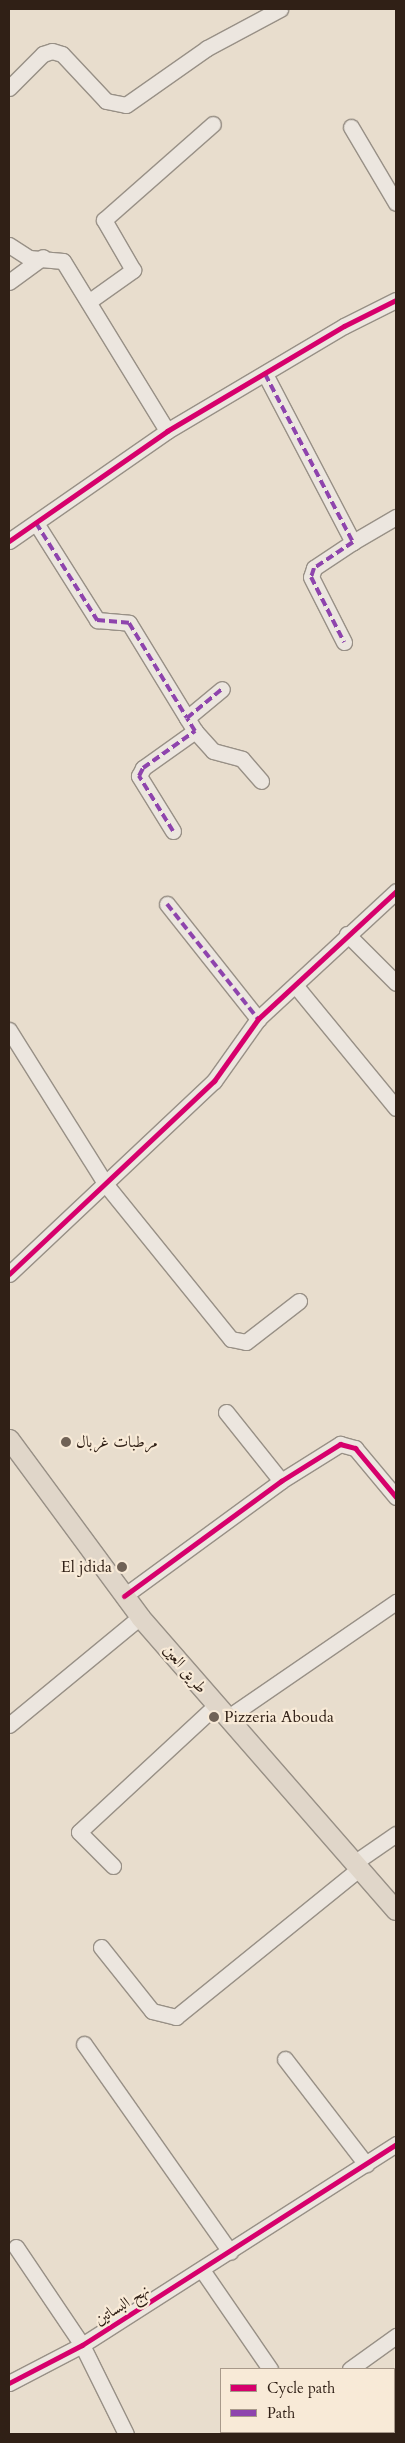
<!DOCTYPE html>
<meta charset="utf-8">
<style>
body{margin:0}
#map{position:relative;width:405px;height:2443px;overflow:hidden;background:#e8ddcd;font-family:Cardo,Amiri,serif}
div>[style]{position:absolute}
.roads{filter:drop-shadow(1px 0 #989086) drop-shadow(-1px 0 #989086) drop-shadow(0 1px #989086) drop-shadow(0 -1px #989086)}
.minor>*{height:15px;margin:-7.5px;padding:0 7.5px;transform-origin:7.5px;border-radius:7.5px;background:#ece6df}
.major>*{height:19px;margin:-9.5px;padding:0 9.5px;transform-origin:9.5px;border-radius:9.5px;background:#e0d6c9}
.quiet>*{height:4px;margin-top:-2px;transform-origin:0;background:repeating-linear-gradient(90deg,#8e44ad 0 8px,transparent 0 12px)}
.cycleway>*{height:5px;margin:-2.5px;padding:0 2.5px;transform-origin:2.5px;border-radius:2.5px;background:#d6006c}
.dots>*{width:14px;height:14px;translate:-50% -50%;box-sizing:border-box;border:2px solid #f8ead7;border-radius:50%}
span{translate:-50% -50%;white-space:nowrap;text-align:center;line-height:1.15;-webkit-text-stroke:4.5px #f8ead7;paint-order:stroke}
.poi-label{font-size:16px;color:#302016}
.left{translate:0 -50%;text-align:left}
.right{translate:-100% -50%;text-align:right}
.street-label{font-size:16px;color:#302016}
.frame{position:absolute;inset:0;border:10px solid #302016;pointer-events:none}
.legend{position:absolute;left:220px;top:2368px;width:175px;height:65px;box-sizing:border-box;background:#f8ead7;border:1px solid #a8998a;margin:0;padding:6px 9px;list-style:none;font-size:15px;color:#302016}
.legend li{display:flex;align-items:center;gap:10px;height:25px}
.legend b{width:25px;border:1px solid #a8998a}
</style>
<div id="map">
<div class="roads">
<div class="minor">
<i style="left:9px;top:88px;width:48px;rotate:-45deg"></i>
<i style="left:43px;top:54px;width:9px;rotate:-18deg"></i>
<i style="left:52px;top:51px;width:10px;rotate:17deg"></i>
<i style="left:62px;top:54px;width:64px;rotate:46.9deg"></i>
<i style="left:106px;top:101px;width:20px;rotate:11deg"></i>
<i style="left:126px;top:105px;width:99px;rotate:-35.1deg"></i>
<i style="left:207px;top:48px;width:83px;rotate:-28.1deg"></i>
<i style="left:351px;top:127px;width:88px;rotate:59.4deg"></i>
<i style="left:9px;top:245px;width:24px;rotate:33deg"></i>
<i style="left:29px;top:258px;width:34px;rotate:5deg"></i>
<i style="left:63px;top:261px;width:199px;rotate:58.5deg"></i>
<i style="left:9px;top:282px;width:42px;rotate:-36.3deg"></i>
<i style="left:91px;top:300px;width:52px;rotate:-35.5deg"></i>
<i style="left:133px;top:270px;width:58px;rotate:-120.1deg"></i>
<i style="left:104px;top:220px;width:145px;rotate:-41.4deg"></i>
<i style="left:265px;top:374px;width:190px;rotate:62.4deg"></i>
<i style="left:353px;top:542px;width:47px;rotate:146.3deg"></i>
<i style="left:314px;top:568px;width:9px;rotate:108deg"></i>
<i style="left:311px;top:577px;width:73px;rotate:63.1deg"></i>
<i style="left:36px;top:523px;width:115px;rotate:57.8deg"></i>
<i style="left:97px;top:620px;width:32px;rotate:5deg"></i>
<i style="left:129px;top:623px;width:111px;rotate:58.6deg"></i>
<i style="left:187px;top:718px;width:45px;rotate:-39.6deg"></i>
<i style="left:9px;top:541px;width:193px;rotate:-34.8deg"></i>
<i style="left:167px;top:431px;width:206px;rotate:-30.7deg"></i>
<i style="left:344px;top:326px;width:58px;rotate:-26.6deg"></i>
<i style="left:353px;top:542px;width:50px;rotate:-30.2deg"></i>
<i style="left:195px;top:731px;width:27px;rotate:48deg"></i>
<i style="left:213px;top:751px;width:30px;rotate:15deg"></i>
<i style="left:242px;top:759px;width:29px;rotate:49deg"></i>
<i style="left:173px;top:831px;width:65px;rotate:-121.7deg"></i>
<i style="left:139px;top:776px;width:9px;rotate:-63deg"></i>
<i style="left:143px;top:768px;width:64px;rotate:-35.4deg"></i>
<i style="left:195px;top:731px;width:15px;rotate:-122deg"></i>
<i style="left:167px;top:904px;width:147px;rotate:51.6deg"></i>
<i style="left:347px;top:934px;width:69px;rotate:45deg"></i>
<i style="left:295px;top:985px;width:159px;rotate:50.6deg"></i>
<i style="left:9px;top:1030px;width:184px;rotate:57.9deg"></i>
<i style="left:107px;top:1186px;width:197px;rotate:51deg"></i>
<i style="left:231px;top:1339px;width:15px;rotate:11deg"></i>
<i style="left:246px;top:1342px;width:67px;rotate:-37.7deg"></i>
<i style="left:9px;top:1274px;width:282px;rotate:-43.3deg"></i>
<i style="left:214px;top:1081px;width:76px;rotate:-54.6deg"></i>
<i style="left:258px;top:1019px;width:188px;rotate:-42.8deg"></i>
<i style="left:226px;top:1412px;width:88px;rotate:51.4deg"></i>
<i style="left:124px;top:1596px;width:195px;rotate:-36.2deg"></i>
<i style="left:281px;top:1481px;width:70px;rotate:-32.1deg"></i>
<i style="left:340px;top:1444px;width:16px;rotate:15deg"></i>
<i style="left:355px;top:1448px;width:64px;rotate:50.1deg"></i>
<i style="left:227px;top:1718px;width:205px;rotate:-34.5deg"></i>
<i style="left:9px;top:1725px;width:170px;rotate:-39.5deg"></i>
<i style="left:354px;top:1863px;width:51px;rotate:-34.6deg"></i>
<i style="left:113px;top:1866px;width:48px;rotate:-135deg"></i>
<i style="left:79px;top:1832px;width:187px;rotate:-42.8deg"></i>
<i style="left:101px;top:1947px;width:82px;rotate:51.4deg"></i>
<i style="left:152px;top:2011px;width:25px;rotate:14deg"></i>
<i style="left:176px;top:2017px;width:235px;rotate:-39deg"></i>
<i style="left:84px;top:2044px;width:254px;rotate:54.9deg"></i>
<i style="left:285px;top:2059px;width:133px;rotate:52.4deg"></i>
<i style="left:16px;top:2247px;width:118px;rotate:56deg"></i>
<i style="left:82px;top:2345px;width:99px;rotate:63.7deg"></i>
<i style="left:202px;top:2270px;width:120px;rotate:55.5deg"></i>
<i style="left:350px;top:2369px;width:57px;rotate:-35.7deg"></i>
<i style="left:9px;top:2383px;width:82px;rotate:-27.5deg"></i>
<i style="left:82px;top:2345px;width:373px;rotate:-32.6deg"></i>
</div>
<div class="major">
<i style="left:9px;top:1439px;width:221px;rotate:53.6deg"></i>
<i style="left:140px;top:1617px;width:389px;rotate:48.9deg"></i>
</div>
</div>
<div class="quiet">
<i style="left:265px;top:374px;width:190px;rotate:62.4deg"></i>
<i style="left:353px;top:542px;width:47px;rotate:146.3deg"></i>
<i style="left:314px;top:568px;width:9px;rotate:108deg"></i>
<i style="left:311px;top:577px;width:73px;rotate:63.1deg"></i>
<i style="left:36px;top:523px;width:115px;rotate:57.8deg"></i>
<i style="left:97px;top:620px;width:32px;rotate:5deg"></i>
<i style="left:129px;top:623px;width:111px;rotate:58.6deg"></i>
<i style="left:187px;top:718px;width:45px;rotate:-39.6deg"></i>
<i style="left:173px;top:831px;width:65px;rotate:-121.7deg"></i>
<i style="left:139px;top:776px;width:9px;rotate:-63deg"></i>
<i style="left:143px;top:768px;width:64px;rotate:-35.4deg"></i>
<i style="left:195px;top:731px;width:15px;rotate:-122deg"></i>
<i style="left:167px;top:904px;width:147px;rotate:51.6deg"></i>
</div>
<div class="cycleway">
<i style="left:9px;top:541px;width:193px;rotate:-34.8deg"></i>
<i style="left:167px;top:431px;width:206px;rotate:-30.7deg"></i>
<i style="left:344px;top:326px;width:58px;rotate:-26.6deg"></i>
<i style="left:9px;top:1274px;width:282px;rotate:-43.3deg"></i>
<i style="left:214px;top:1081px;width:76px;rotate:-54.6deg"></i>
<i style="left:258px;top:1019px;width:188px;rotate:-42.8deg"></i>
<i style="left:124px;top:1596px;width:195px;rotate:-36.2deg"></i>
<i style="left:281px;top:1481px;width:70px;rotate:-32.1deg"></i>
<i style="left:340px;top:1444px;width:16px;rotate:15deg"></i>
<i style="left:355px;top:1448px;width:64px;rotate:50.1deg"></i>
<i style="left:9px;top:2383px;width:82px;rotate:-27.5deg"></i>
<i style="left:82px;top:2345px;width:373px;rotate:-32.6deg"></i>
</div>
<div class="dots">
<i style="left:66px;top:1442px;background:#706256"></i>
<i style="left:122px;top:1567px;background:#706256"></i>
<i style="left:214px;top:1717px;background:#706256"></i>
</div>
<div class="poi-label">
<span class="left" style="left:76px;top:1442px">مرطبات غربال</span>
<span class="right" style="left:112px;top:1567px">El jdida</span>
<span class="left" style="left:224px;top:1717px">Pizzeria Abouda</span>
</div>
<div class="street-label">
<span style="left:185px;top:1669px;rotate:50deg">طريق العين</span>
<span style="left:122px;top:2305px;rotate:-32deg">نهج البساتين</span>
</div>
<div class="frame"></div>
<ul class="legend">
<li><b style="height:6px;background:#d6006c"></b>Cycle path</li>
<li><b style="height:6px;background:#8e44ad"></b>Path</li>
</ul>
</div>
